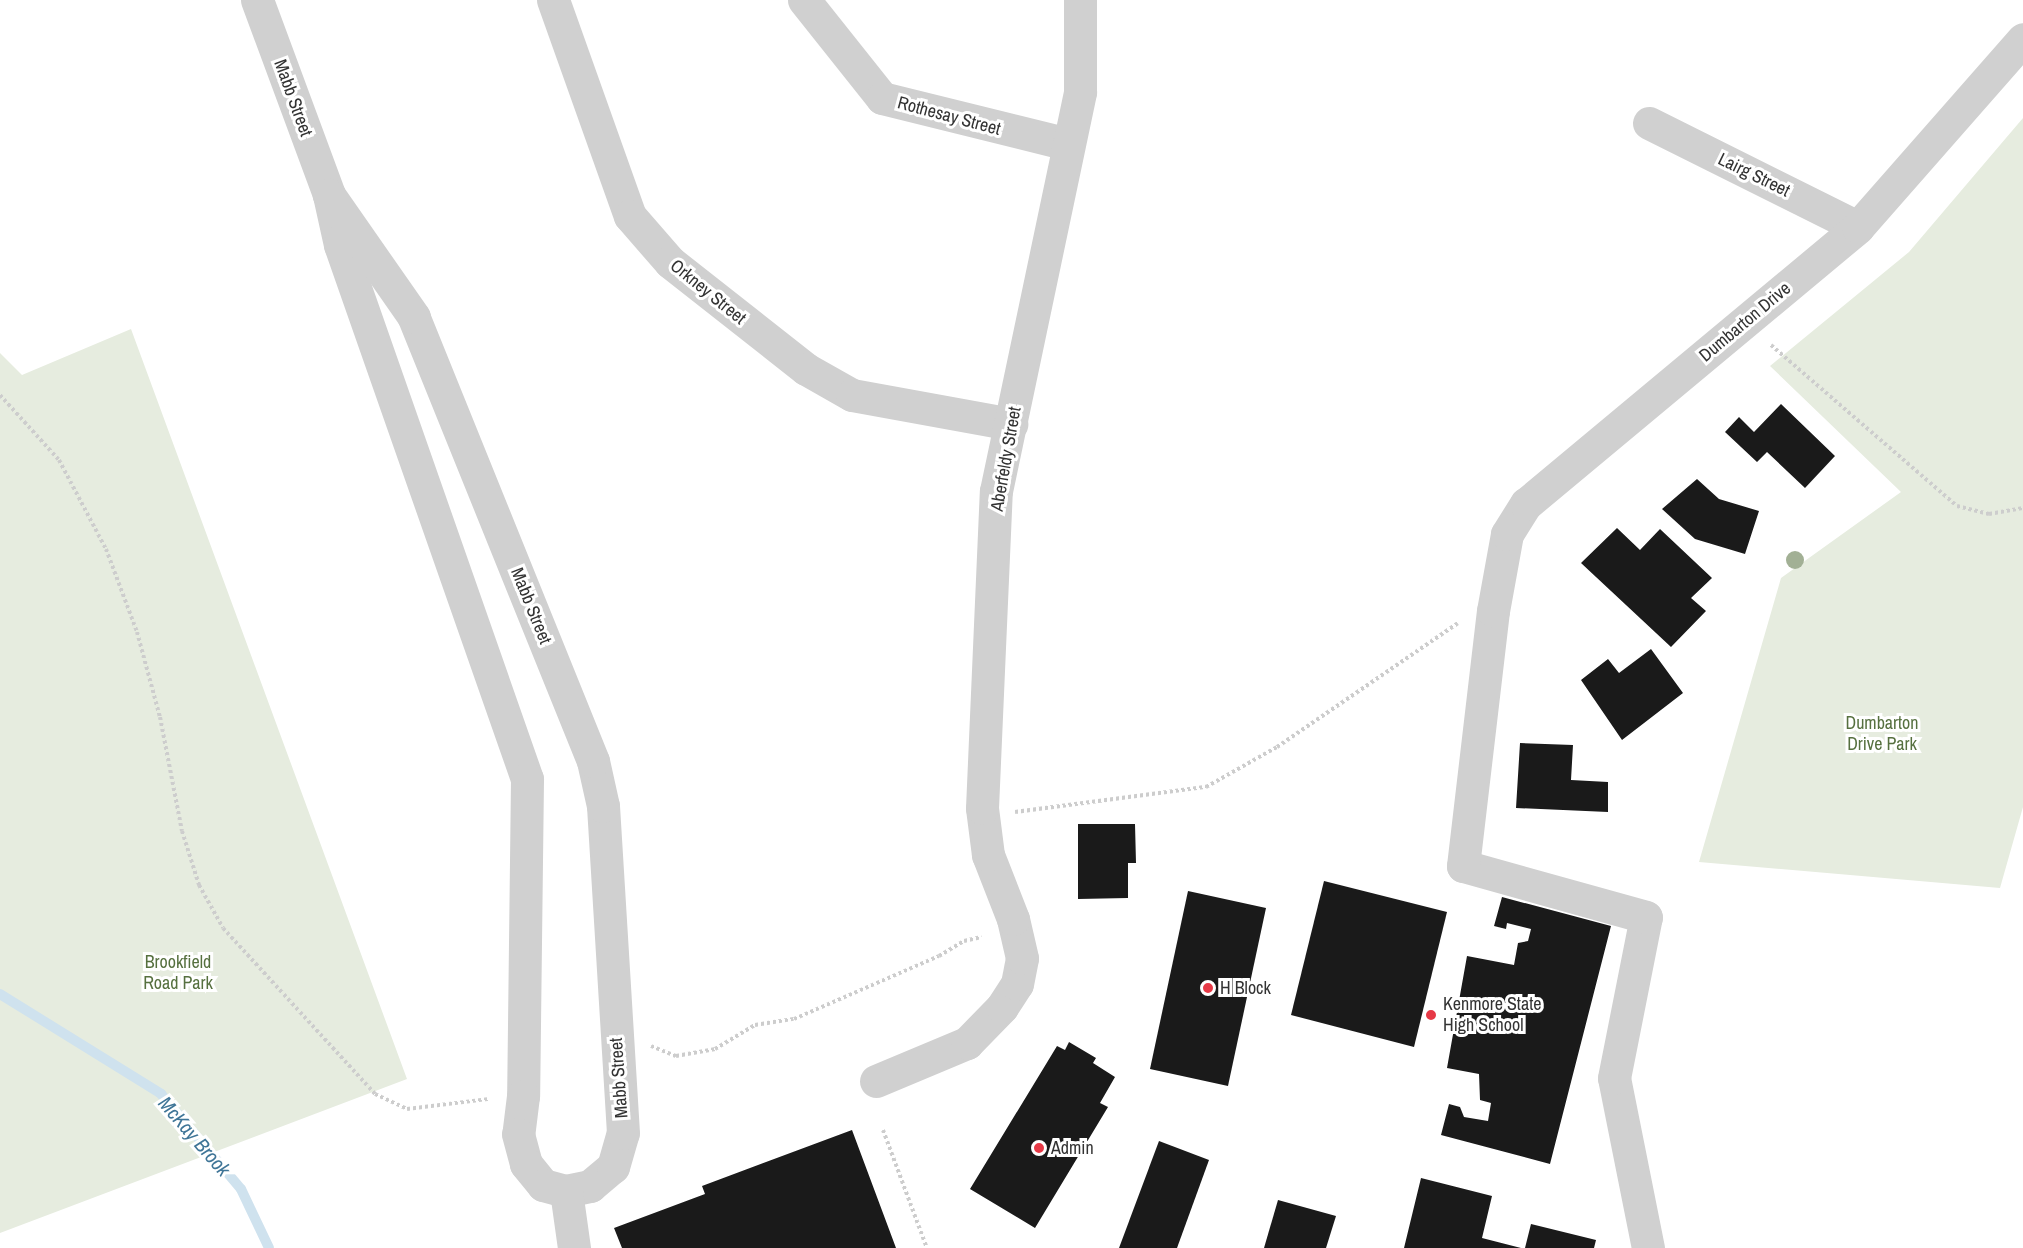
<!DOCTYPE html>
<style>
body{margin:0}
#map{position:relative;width:2023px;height:1248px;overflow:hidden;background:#fff;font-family:"Archivo Narrow",sans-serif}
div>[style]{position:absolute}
.green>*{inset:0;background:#e6ecdf}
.stream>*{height:10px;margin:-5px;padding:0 5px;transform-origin:5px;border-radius:5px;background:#cfe2ee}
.building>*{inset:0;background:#1a1a1a}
.path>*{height:4px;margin-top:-2px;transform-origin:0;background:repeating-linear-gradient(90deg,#cdcdcd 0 3px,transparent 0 6px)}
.minor>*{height:33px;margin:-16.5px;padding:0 16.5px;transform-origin:16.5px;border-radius:16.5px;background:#d0d0d0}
.trees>*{width:18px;height:18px;margin:-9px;border-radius:50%;background:#a2b095}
.dots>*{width:16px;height:16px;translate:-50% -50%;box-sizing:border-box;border:3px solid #fff;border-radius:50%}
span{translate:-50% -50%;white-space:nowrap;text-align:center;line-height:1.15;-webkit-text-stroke:6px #fff;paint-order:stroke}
.street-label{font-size:18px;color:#333}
.park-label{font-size:18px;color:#56703f}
.poi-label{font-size:18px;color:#333}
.left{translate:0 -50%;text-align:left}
.water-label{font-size:20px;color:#3f7597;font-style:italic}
</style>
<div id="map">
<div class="green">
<i style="clip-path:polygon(2023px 118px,2023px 807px,2000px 888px,1699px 862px,1781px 578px,1901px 492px,1770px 366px,1909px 252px)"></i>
<i style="clip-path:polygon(131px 329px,407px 1079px,0 1233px,0 353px,22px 375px)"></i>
</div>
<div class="stream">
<i style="left:0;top:994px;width:190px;rotate:31.8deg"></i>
<i style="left:161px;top:1094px;width:124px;rotate:49.9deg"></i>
<i style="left:241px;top:1189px;width:65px;rotate:64.6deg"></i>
</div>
<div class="building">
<i style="clip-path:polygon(1781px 404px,1835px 456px,1805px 488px,1767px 452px,1757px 462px,1725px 432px,1739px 417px,1754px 432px)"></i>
<i style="clip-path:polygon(1697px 479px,1719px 499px,1759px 511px,1745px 554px,1695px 539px,1662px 509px)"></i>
<i style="clip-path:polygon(1617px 528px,1640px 550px,1660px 529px,1712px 578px,1691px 598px,1706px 611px,1671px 647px,1581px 563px)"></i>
<i style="clip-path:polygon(1651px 649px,1683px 693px,1622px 740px,1581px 680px,1608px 659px,1619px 673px)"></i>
<i style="clip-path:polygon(1520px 743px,1573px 745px,1571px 780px,1608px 782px,1608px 812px,1516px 808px)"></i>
<i style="clip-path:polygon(1078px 824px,1135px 824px,1136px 863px,1128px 863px,1128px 898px,1078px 899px)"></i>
<i style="clip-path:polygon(1324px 881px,1447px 912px,1414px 1047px,1291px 1015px)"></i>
<i style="clip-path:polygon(1188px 891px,1266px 908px,1228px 1086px,1150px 1069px)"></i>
<i style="clip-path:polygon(1502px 897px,1611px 926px,1550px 1164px,1441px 1135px,1449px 1104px,1460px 1107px,1464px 1117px,1488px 1121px,1491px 1103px,1480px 1100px,1479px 1074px,1447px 1068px,1467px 956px,1514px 965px,1518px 943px,1528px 941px,1531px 929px,1507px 923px,1506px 929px,1494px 926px)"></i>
<i style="clip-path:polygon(1069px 1042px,1096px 1058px,1093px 1063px,1115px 1077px,1100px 1103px,1108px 1107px,1035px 1228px,970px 1189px,1057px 1046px,1065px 1050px)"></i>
<i style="clip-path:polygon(852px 1130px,896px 1248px,622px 1248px,614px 1228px,705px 1194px,702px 1186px)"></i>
<i style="clip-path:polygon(1159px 1141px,1209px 1160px,1177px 1248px,1119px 1248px)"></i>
<i style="clip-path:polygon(1421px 1178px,1492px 1196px,1482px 1238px,1521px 1248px,1404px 1248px)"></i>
<i style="clip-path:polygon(1278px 1200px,1336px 1216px,1326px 1248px,1264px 1248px)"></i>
<i style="clip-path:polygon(1531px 1224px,1596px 1240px,1594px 1248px,1525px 1248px)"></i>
</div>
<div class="path">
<i style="left:1771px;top:345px;width:246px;rotate:40.9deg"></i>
<i style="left:1957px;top:506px;width:33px;rotate:14deg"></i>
<i style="left:1989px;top:514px;width:35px;rotate:-10deg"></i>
<i style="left:0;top:395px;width:88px;rotate:47.8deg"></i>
<i style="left:59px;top:460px;width:101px;rotate:62.2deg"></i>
<i style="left:106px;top:549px;width:89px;rotate:69.5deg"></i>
<i style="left:137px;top:632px;width:88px;rotate:74.9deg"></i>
<i style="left:160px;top:717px;width:116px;rotate:79.1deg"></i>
<i style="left:182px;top:831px;width:57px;rotate:72.5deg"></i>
<i style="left:199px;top:885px;width:49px;rotate:60.8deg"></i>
<i style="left:223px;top:928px;width:225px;rotate:47.5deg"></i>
<i style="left:375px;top:1094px;width:35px;rotate:25deg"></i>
<i style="left:407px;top:1109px;width:83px;rotate:-7deg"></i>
<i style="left:1015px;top:812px;width:193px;rotate:-7.5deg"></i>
<i style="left:1206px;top:787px;width:81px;rotate:-29.4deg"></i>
<i style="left:1277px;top:747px;width:219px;rotate:-34.4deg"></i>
<i style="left:651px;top:1046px;width:27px;rotate:22deg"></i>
<i style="left:676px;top:1056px;width:40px;rotate:-10deg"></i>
<i style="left:715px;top:1049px;width:47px;rotate:-31deg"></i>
<i style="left:755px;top:1025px;width:39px;rotate:-9deg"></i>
<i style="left:794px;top:1019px;width:158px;rotate:-23.5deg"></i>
<i style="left:939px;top:956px;width:29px;rotate:-31deg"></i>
<i style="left:964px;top:941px;width:18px;rotate:-13deg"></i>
<i style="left:883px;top:1130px;width:126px;rotate:69.6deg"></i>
</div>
<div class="minor">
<i style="left:257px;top:0;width:208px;rotate:69.7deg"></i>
<i style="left:329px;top:195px;width:51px;rotate:77.6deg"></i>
<i style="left:340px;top:245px;width:566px;rotate:70.7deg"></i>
<i style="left:527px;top:779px;width:317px;rotate:90.7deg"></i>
<i style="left:523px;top:1096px;width:38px;rotate:97deg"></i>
<i style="left:518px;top:1134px;width:31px;rotate:75deg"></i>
<i style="left:526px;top:1164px;width:27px;rotate:51deg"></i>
<i style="left:543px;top:1185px;width:24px;rotate:15deg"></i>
<i style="left:566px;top:1191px;width:25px;rotate:-12deg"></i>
<i style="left:590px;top:1186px;width:30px;rotate:-40deg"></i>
<i style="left:613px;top:1167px;width:35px;rotate:-74deg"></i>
<i style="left:623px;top:1133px;width:328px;rotate:-93.5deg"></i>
<i style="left:603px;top:806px;width:46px;rotate:-102.5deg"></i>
<i style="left:593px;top:761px;width:479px;rotate:-112deg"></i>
<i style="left:414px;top:317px;width:149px;rotate:-124.9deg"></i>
<i style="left:553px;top:0;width:229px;rotate:70.4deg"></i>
<i style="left:630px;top:216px;width:61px;rotate:49deg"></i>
<i style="left:670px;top:262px;width:173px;rotate:38.2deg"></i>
<i style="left:806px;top:369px;width:53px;rotate:29.5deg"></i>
<i style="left:852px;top:395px;width:162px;rotate:10.3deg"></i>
<i style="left:804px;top:0;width:125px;rotate:51.5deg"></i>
<i style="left:882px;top:98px;width:192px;rotate:13.9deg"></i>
<i style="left:1649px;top:123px;width:233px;rotate:26.5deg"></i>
<i style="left:876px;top:1081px;width:99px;rotate:-22.7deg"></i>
<i style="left:967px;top:1043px;width:50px;rotate:-45.8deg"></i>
<i style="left:1002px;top:1007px;width:27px;rotate:-57deg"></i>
<i style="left:1017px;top:984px;width:26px;rotate:-79deg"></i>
<i style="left:1022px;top:958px;width:40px;rotate:-103deg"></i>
<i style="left:1013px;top:919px;width:69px;rotate:-111.3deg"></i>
<i style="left:988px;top:855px;width:47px;rotate:-97.3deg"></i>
<i style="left:982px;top:808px;width:317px;rotate:-87.5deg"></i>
<i style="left:996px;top:491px;width:408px;rotate:-78.1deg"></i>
<i style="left:1080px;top:92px;width:92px;rotate:-90deg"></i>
<i style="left:566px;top:1191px;width:58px;rotate:82deg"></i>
<i style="left:1648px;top:1248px;width:173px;rotate:-101.3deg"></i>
<i style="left:1614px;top:1078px;width:164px;rotate:-78.8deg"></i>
<i style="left:1646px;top:917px;width:190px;rotate:-164.4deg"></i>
<i style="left:1463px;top:866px;width:257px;rotate:-83.3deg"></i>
<i style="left:1493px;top:611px;width:78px;rotate:-79.7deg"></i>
<i style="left:1507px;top:534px;width:36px;rotate:-58deg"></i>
<i style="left:1526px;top:504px;width:432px;rotate:-39.8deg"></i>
<i style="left:1858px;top:227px;width:250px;rotate:-48.7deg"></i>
</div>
<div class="trees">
<i style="left:1795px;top:560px"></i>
</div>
<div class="dots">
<i style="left:1208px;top:988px;background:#e63946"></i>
<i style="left:1431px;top:1015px;background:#e63946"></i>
<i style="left:1039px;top:1148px;background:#e63946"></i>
</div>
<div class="street-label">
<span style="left:293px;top:98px;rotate:70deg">Mabb Street</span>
<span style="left:949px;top:116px;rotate:15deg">Rothesay Street</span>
<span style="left:1754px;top:175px;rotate:26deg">Lairg Street</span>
<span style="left:708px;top:292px;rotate:39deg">Orkney Street</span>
<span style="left:1745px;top:322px;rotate:-40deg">Dumbarton Drive</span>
<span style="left:1006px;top:459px;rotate:-80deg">Aberfeldy Street</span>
<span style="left:531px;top:606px;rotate:68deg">Mabb Street</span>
<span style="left:619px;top:1078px;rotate:-94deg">Mabb Street</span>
</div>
<div class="park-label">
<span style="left:1882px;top:734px">Dumbarton<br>Drive Park</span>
<span style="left:178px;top:973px">Brookfield<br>Road Park</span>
</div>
<div class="poi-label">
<span class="left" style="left:1220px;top:988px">H Block</span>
<span class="left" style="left:1443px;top:1015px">Kenmore State<br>High School</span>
<span class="left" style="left:1051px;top:1148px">Admin</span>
</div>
<div class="water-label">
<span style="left:195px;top:1136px;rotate:49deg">McKay Brook</span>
</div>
</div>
